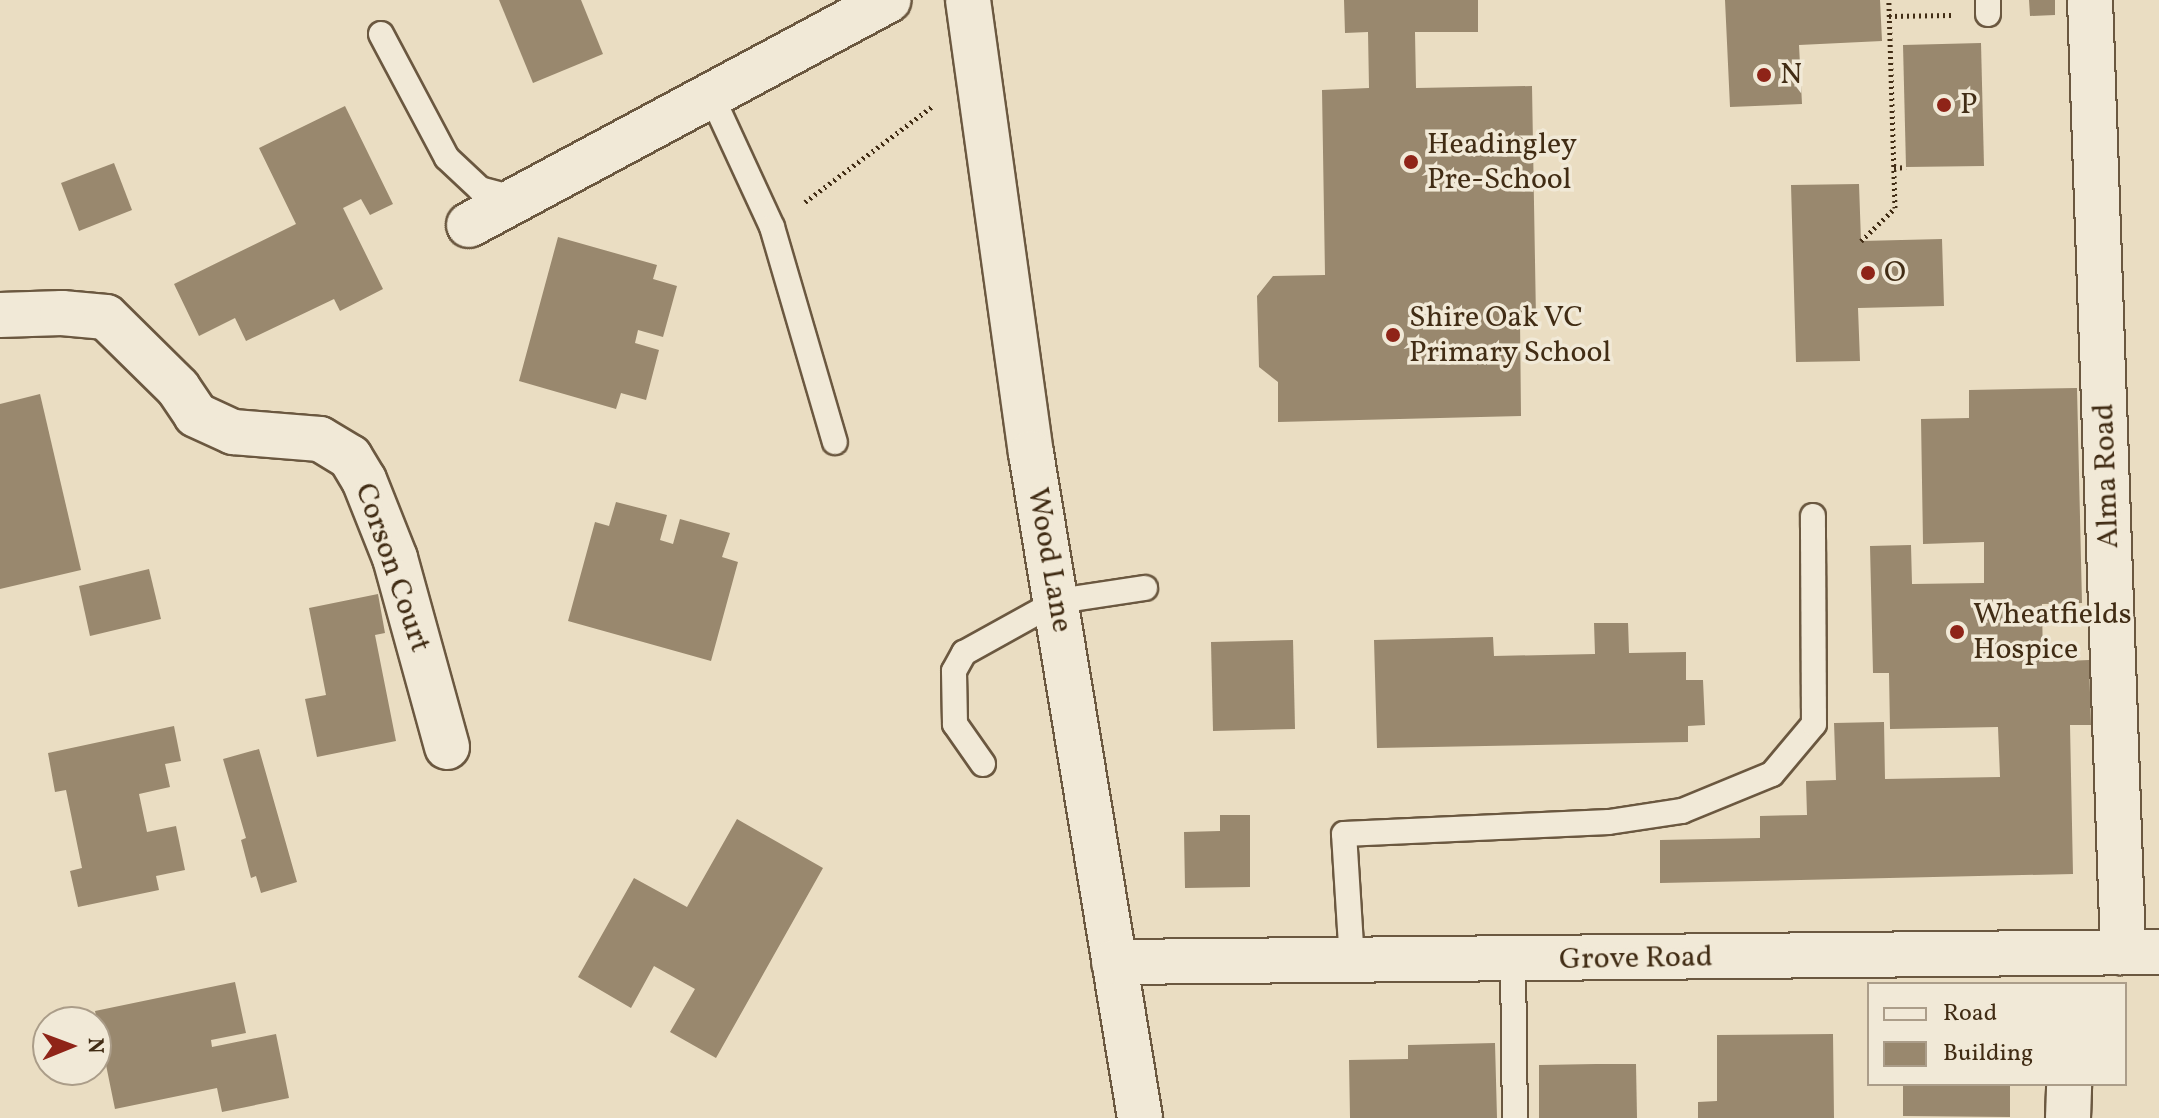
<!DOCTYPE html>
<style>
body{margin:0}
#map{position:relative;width:2159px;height:1118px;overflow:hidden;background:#eaddc2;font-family:Vollkorn,serif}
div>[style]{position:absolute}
.building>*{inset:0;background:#99886e}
.path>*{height:5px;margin-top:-2.5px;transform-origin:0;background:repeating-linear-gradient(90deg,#412c14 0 2px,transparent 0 6px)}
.roads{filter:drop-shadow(2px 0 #6b5840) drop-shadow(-2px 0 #6b5840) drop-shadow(0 2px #6b5840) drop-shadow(0 -2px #6b5840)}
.lane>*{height:24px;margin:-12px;padding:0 12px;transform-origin:12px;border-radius:12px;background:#f1e9d7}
.street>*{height:44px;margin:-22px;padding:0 22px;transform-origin:22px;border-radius:22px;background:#f1e9d7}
.dots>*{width:22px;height:22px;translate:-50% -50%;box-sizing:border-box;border:4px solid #f1e9d7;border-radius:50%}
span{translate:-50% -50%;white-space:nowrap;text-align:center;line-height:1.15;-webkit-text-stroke:7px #f1e9d7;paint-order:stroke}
.poi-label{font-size:30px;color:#412c14}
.left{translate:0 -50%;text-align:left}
.street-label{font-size:30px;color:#412c14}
.legend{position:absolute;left:1867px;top:982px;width:260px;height:104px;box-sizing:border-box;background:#f1e9d7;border:2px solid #ab9d89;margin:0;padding:10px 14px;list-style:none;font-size:24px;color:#412c14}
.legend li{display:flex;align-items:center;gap:16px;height:40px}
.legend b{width:40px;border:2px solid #ab9d89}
.north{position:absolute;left:32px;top:1006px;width:80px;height:80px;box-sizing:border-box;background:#f1e9d7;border:2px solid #ab9d89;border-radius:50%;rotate:89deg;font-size:22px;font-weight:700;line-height:32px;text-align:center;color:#412c14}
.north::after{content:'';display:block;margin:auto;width:28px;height:36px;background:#8f2418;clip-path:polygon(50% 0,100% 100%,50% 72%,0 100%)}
</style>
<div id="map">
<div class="building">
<i style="clip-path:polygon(499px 0,581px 0,603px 54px,533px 83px)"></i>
<i style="clip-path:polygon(1344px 0,1478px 0,1478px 32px,1415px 32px,1416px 88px,1532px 86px,1536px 319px,1520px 319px,1521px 416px,1278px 422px,1278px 382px,1259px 367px,1257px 296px,1273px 276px,1325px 275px,1322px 90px,1369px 88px,1368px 32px,1345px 33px)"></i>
<i style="clip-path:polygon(1725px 0,1880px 0,1882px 41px,1799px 45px,1802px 104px,1730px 107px)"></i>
<i style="clip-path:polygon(2029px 0,2055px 0,2055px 15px,2030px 16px)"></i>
<i style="clip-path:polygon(1981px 43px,1984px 166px,1906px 167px,1903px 45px)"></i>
<i style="clip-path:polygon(345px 106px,393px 204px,370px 215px,361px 199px,343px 208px,383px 289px,340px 311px,334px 299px,246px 341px,235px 318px,199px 336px,174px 284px,296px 224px,259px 148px)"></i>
<i style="clip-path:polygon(114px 163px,132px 210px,79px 231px,61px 183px)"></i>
<i style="clip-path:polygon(1859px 184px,1861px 241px,1942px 239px,1944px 306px,1858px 308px,1860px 361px,1796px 362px,1791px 185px)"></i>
<i style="clip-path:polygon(558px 237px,657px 265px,653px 279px,677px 286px,663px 337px,638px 330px,635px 343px,659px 350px,646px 400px,621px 393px,616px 409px,519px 381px)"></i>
<i style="clip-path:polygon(2077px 388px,2082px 603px,2042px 604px,2043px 662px,2089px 660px,2091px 725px,2070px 725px,2073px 874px,1660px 883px,1660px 840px,1760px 838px,1760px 816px,1807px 815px,1806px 781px,1836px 780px,1834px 723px,1884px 722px,1885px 779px,2000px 777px,1998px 727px,1890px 729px,1889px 673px,1873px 673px,1870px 546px,1911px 545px,1912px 584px,1984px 583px,1984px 542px,1923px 544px,1921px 419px,1969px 418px,1969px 390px)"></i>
<i style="clip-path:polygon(40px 394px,81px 570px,0 589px,0 404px)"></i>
<i style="clip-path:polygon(616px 502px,667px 515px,660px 540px,673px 544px,680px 519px,730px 533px,722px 557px,738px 562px,711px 661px,568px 621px,595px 522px,609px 526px)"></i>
<i style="clip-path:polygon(149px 569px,161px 619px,90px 636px,79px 586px)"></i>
<i style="clip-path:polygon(378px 594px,385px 633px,375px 635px,396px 741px,317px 757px,305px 699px,326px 695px,309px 608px)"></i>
<i style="clip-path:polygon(1594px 623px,1628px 623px,1629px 653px,1686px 652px,1686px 680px,1703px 680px,1705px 725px,1688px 726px,1688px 742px,1377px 748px,1374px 640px,1493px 637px,1494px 656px,1595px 654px)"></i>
<i style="clip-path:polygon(1293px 640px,1295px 729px,1213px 731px,1211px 642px)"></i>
<i style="clip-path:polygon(174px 726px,181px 761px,165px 764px,170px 787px,139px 794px,147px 832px,176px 826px,185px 870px,156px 876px,159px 890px,78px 907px,70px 871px,82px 868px,66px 790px,55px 792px,48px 753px)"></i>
<i style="clip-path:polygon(259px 749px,297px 882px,261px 893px,256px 876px,251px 878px,241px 840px,246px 838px,223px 759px)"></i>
<i style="clip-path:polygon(1220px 815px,1250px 815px,1250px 887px,1185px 888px,1184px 832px,1220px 831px)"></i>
<i style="clip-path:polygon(737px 819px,823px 868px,716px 1058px,670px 1032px,695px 989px,654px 966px,631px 1008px,578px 977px,634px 878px,687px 907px)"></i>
<i style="clip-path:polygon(235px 982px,246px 1033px,211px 1040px,212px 1047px,276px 1034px,289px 1098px,222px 1112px,217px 1088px,115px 1109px,95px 1011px)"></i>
<i style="clip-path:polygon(1833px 1034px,1834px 1118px,1698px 1118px,1698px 1102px,1717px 1101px,1717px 1035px)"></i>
<i style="clip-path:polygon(1495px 1043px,1497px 1118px,1350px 1118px,1349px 1060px,1408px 1059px,1408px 1045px)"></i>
<i style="clip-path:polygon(1596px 1064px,1636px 1064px,1637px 1118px,1539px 1118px,1539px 1065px)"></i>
<i style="clip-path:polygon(1903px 1084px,2010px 1084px,2010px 1117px,1903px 1116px)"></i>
</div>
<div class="path">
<i style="left:1889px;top:16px;width:62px;rotate:-0.9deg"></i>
<i style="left:1894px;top:168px;width:12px;rotate:-5deg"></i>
<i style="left:805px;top:202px;width:161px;rotate:-36.9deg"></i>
<i style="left:1861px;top:241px;width:47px;rotate:-44.1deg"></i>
<i style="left:1895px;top:208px;width:208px;rotate:-91.7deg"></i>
</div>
<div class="roads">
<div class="lane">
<i style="left:1988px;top:0;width:14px;rotate:90deg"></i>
<i style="left:381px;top:34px;width:140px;rotate:62deg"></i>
<i style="left:447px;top:158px;width:45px;rotate:43.2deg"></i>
<i style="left:480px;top:189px;width:38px;rotate:15deg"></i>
<i style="left:712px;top:97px;width:143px;rotate:65.2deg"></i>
<i style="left:772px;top:227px;width:224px;rotate:73.7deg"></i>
<i style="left:983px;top:764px;width:49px;rotate:-125deg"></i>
<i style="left:955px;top:724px;width:53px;rotate:-91.1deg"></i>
<i style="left:954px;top:671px;width:21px;rotate:-61deg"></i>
<i style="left:964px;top:653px;width:107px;rotate:-29deg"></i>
<i style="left:1058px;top:601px;width:88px;rotate:-8.5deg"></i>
<i style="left:1352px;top:961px;width:127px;rotate:-93.6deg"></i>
<i style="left:1344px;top:834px;width:265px;rotate:-2.6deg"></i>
<i style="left:1609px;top:822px;width:74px;rotate:-8.6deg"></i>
<i style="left:1682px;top:811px;width:97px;rotate:-22.3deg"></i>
<i style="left:1772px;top:774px;width:65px;rotate:-50deg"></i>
<i style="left:1814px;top:724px;width:208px;rotate:-90.3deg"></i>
<i style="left:1513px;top:961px;width:157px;rotate:89.3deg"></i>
</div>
<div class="street">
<i style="left:968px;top:0;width:457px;rotate:82.1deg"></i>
<i style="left:1031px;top:453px;width:674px;rotate:80.69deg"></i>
<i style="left:2090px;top:0;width:953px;rotate:88.01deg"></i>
<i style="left:469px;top:225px;width:476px;rotate:-28.2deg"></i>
<i style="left:0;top:315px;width:62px;rotate:-1.8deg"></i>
<i style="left:62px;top:313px;width:44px;rotate:5.2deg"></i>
<i style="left:106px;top:317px;width:101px;rotate:44.6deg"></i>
<i style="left:178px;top:388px;width:32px;rotate:56deg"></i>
<i style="left:196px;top:415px;width:41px;rotate:24.7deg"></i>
<i style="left:233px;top:432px;width:87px;rotate:4.6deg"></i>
<i style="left:320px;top:439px;width:35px;rotate:31deg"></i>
<i style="left:350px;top:457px;width:27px;rotate:59deg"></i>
<i style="left:364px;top:480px;width:84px;rotate:68.3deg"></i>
<i style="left:395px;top:558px;width:196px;rotate:74.6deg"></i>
<i style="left:1114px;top:962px;width:1045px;rotate:-0.55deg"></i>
<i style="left:2068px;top:1118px;width:34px;rotate:-88deg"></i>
</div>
</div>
<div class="dots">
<i style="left:1764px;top:75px;background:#8f2418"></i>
<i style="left:1944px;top:105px;background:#8f2418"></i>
<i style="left:1411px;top:162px;background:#8f2418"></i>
<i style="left:1868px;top:273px;background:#8f2418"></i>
<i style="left:1393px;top:335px;background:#8f2418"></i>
<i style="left:1957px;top:632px;background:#8f2418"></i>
</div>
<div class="poi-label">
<span class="left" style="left:1780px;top:75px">N</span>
<span class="left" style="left:1960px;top:105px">P</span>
<span class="left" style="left:1427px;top:162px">Headingley<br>Pre-School</span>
<span class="left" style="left:1884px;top:273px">O</span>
<span class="left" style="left:1409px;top:335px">Shire Oak VC<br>Primary School</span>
<span class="left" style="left:1973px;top:632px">Wheatfields<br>Hospice</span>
</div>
<div class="street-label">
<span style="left:2107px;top:476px;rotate:-92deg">Alma Road</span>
<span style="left:1049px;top:560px;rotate:80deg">Wood Lane</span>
<span style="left:392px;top:568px;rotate:71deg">Corson Court</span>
<span style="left:1636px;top:959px;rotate:-1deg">Grove Road</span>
</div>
<ul class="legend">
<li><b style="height:10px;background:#f1e9d7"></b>Road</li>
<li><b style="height:22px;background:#99886e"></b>Building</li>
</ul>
<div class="north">N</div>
</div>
